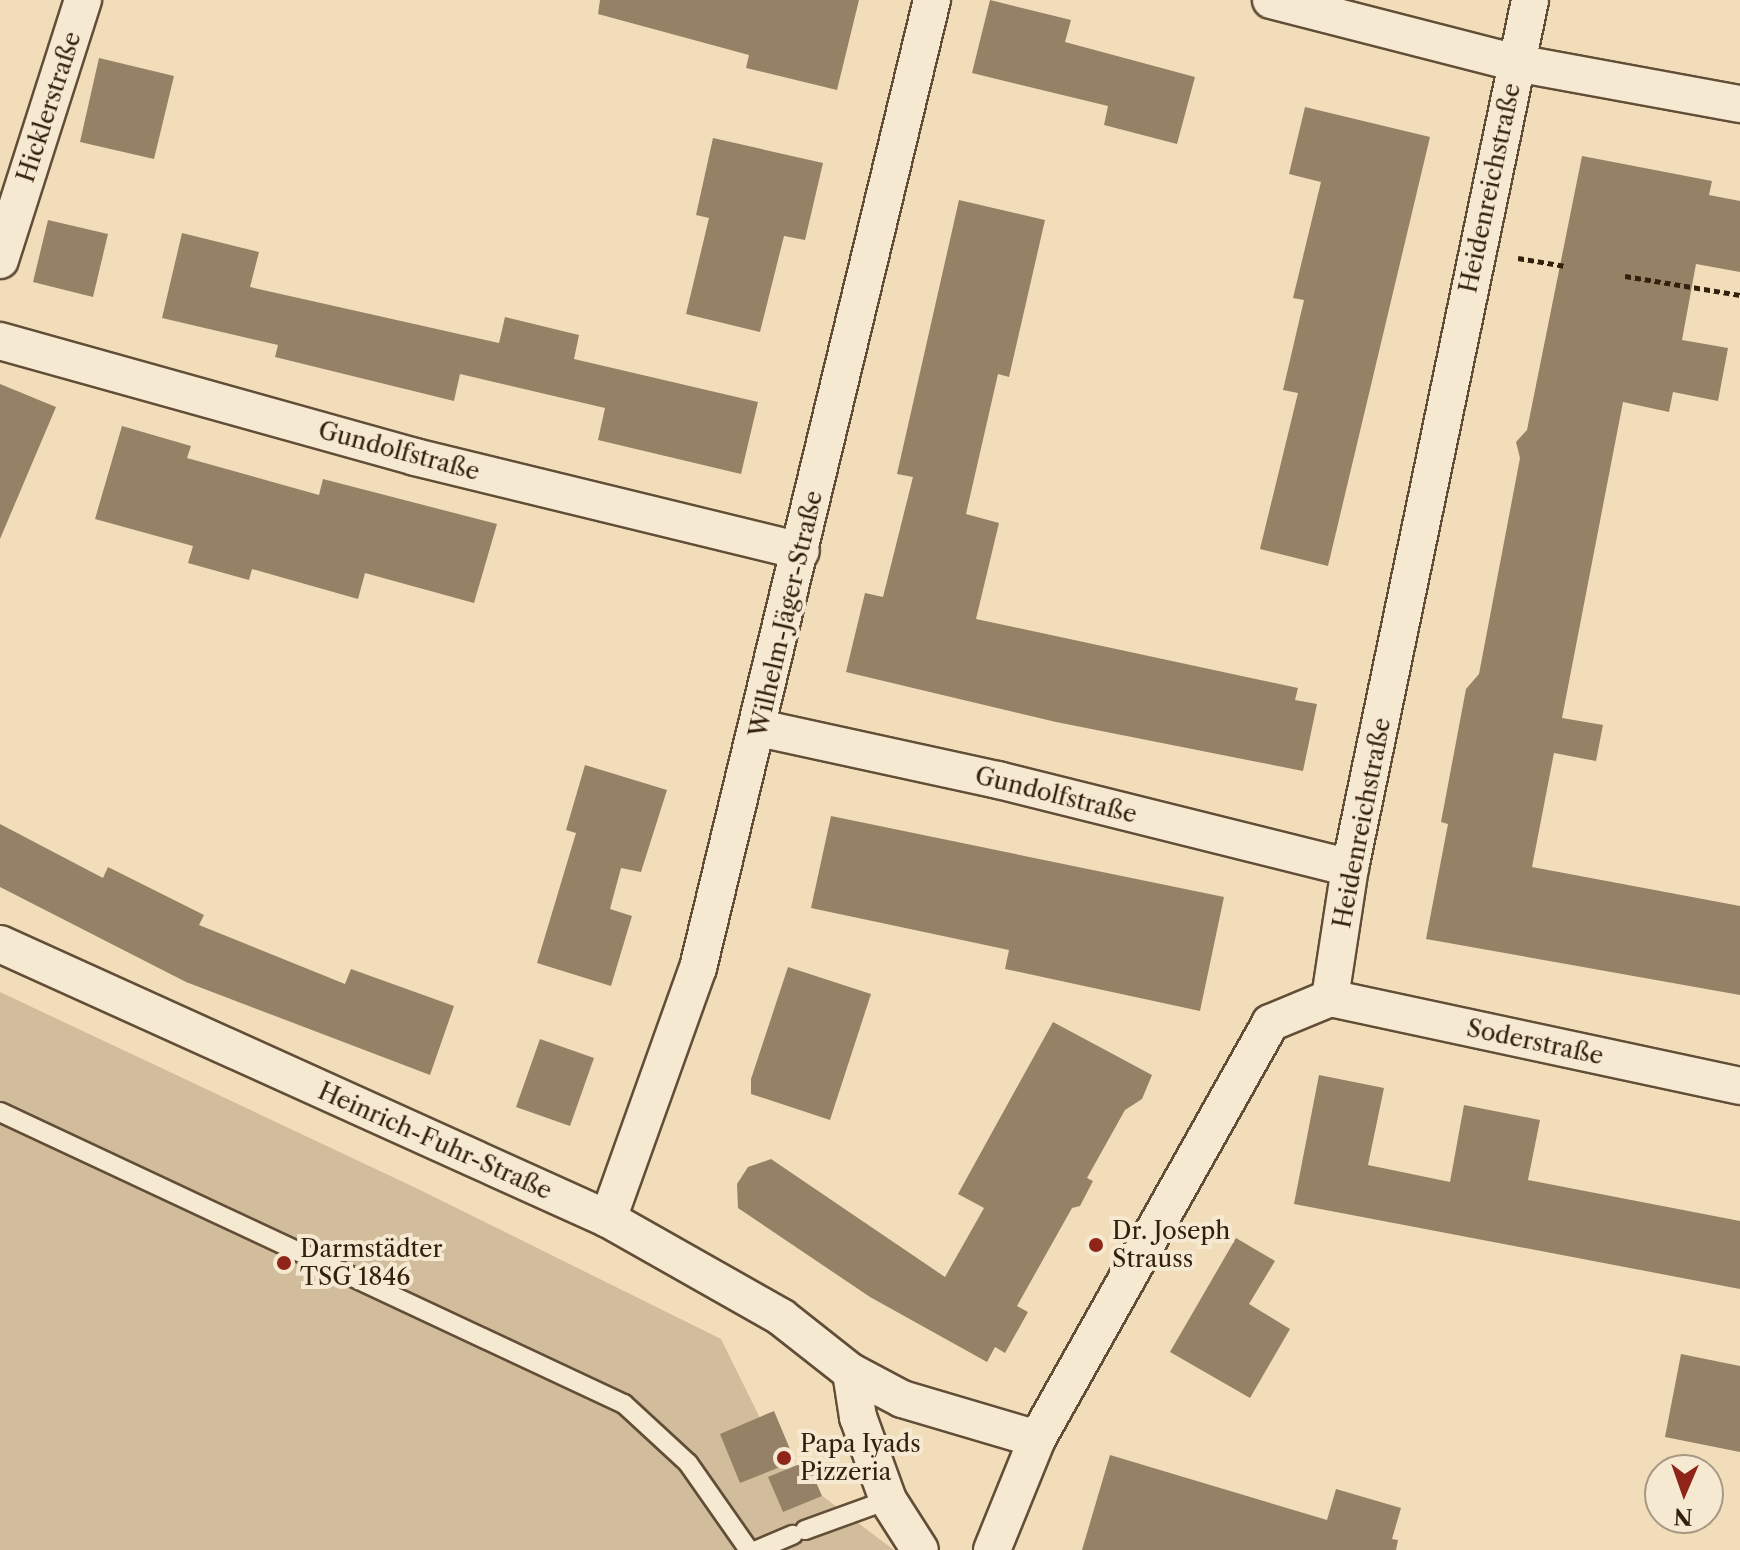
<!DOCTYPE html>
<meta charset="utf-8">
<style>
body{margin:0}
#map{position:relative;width:1740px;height:1550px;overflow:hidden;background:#f1ddb9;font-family:"Libre Caslon Text",serif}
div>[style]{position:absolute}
.green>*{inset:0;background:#d1bd9c}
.building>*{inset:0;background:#958266}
.path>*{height:5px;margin-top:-2.5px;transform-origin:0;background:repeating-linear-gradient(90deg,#321f0c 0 6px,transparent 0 10px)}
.roads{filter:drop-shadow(2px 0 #624e37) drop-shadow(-2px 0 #624e37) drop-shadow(0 2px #624e37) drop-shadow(0 -2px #624e37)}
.service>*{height:18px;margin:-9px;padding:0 9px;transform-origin:9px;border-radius:9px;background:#f6e9d2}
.minor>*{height:36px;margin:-18px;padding:0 18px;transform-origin:18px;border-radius:18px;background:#f6e9d2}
.dots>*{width:22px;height:22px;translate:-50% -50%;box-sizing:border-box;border:4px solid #f6e9d2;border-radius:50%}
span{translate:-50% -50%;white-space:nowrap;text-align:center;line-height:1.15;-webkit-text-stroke:8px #f6e9d2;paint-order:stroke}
.street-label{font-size:24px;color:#321f0c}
.poi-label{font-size:24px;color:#321f0c}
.left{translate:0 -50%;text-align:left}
.north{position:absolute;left:1644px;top:1454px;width:80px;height:80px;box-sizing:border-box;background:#f6e9d2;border:2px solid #a89883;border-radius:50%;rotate:182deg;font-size:22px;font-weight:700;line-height:32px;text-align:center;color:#321f0c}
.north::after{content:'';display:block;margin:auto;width:28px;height:36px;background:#8f2418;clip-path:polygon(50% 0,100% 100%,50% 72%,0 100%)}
</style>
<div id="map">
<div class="green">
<i style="clip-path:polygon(0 992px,416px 1188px,721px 1339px,784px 1467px,894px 1550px,0 1550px)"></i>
</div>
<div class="building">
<i style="clip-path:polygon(600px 0,859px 0,837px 90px,746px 68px,749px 55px,598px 14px)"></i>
<i style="clip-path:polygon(990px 0,1071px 20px,1065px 42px,1195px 77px,1177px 144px,1104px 125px,1108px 106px,972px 73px)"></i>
<i style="clip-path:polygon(99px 58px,174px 76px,154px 159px,80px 142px)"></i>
<i style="clip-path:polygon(1305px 107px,1430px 137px,1328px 566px,1260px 549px,1298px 393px,1283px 390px,1304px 300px,1293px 298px,1321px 182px,1289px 174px)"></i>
<i style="clip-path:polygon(713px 138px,823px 163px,805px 240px,784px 236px,760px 332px,686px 314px,709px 218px,696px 215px)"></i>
<i style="clip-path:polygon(1582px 156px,1712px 181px,1709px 195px,1740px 201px,1740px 272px,1696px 264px,1682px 340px,1728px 348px,1718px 401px,1673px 392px,1669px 412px,1623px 402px,1562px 718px,1603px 725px,1596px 761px,1554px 753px,1532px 867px,1740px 906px,1740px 995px,1426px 939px,1448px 824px,1441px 822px,1466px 689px,1479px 674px,1520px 458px,1516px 442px,1527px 430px)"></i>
<i style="clip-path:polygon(959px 200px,1045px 220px,1009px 377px,998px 374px,966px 514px,999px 523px,976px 619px,1298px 688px,1295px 700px,1317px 704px,1303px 771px,1056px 722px,846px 672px,865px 593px,883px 597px,913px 477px,897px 474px)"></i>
<i style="clip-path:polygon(48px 220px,108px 234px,93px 297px,33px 282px)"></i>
<i style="clip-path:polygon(182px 233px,259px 252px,250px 287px,499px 343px,505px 317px,579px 335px,574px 359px,758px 402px,741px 474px,598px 440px,605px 408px,460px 374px,454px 401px,275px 357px,278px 345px,162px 318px)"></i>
<i style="clip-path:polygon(0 384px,56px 407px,0 539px)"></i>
<i style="clip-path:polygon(122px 426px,191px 446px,187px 458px,319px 495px,323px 479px,497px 524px,474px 603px,365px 573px,358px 599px,252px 569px,249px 580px,188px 563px,193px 546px,95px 519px)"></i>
<i style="clip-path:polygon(585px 765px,667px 790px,641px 872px,621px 868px,610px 909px,632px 916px,611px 986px,537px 963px,576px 833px,566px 830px)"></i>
<i style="clip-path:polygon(831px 816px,1224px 897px,1200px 1011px,1005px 969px,1009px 950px,811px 908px)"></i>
<i style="clip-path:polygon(0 824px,103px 878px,108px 867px,204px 915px,199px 925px,345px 984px,351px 969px,454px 1006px,430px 1075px,186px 982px,0 887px)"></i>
<i style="clip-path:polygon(788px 967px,871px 994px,830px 1120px,751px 1094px,751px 1079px)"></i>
<i style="clip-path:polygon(1053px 1022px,1152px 1075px,1142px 1099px,1125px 1110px,1087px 1178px,1093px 1181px,1080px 1206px,1072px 1208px,1017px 1306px,1028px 1312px,1005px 1353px,995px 1347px,987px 1362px,870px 1297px,738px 1208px,737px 1184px,748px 1167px,771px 1159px,945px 1277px,984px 1208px,958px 1194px)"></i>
<i style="clip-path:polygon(540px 1039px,594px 1058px,570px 1126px,516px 1107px)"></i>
<i style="clip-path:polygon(1319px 1075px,1384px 1088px,1368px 1165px,1450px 1182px,1464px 1105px,1540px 1120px,1528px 1180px,1740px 1221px,1740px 1289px,1294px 1204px)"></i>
<i style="clip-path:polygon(1236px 1238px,1275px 1261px,1249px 1304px,1290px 1329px,1250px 1398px,1170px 1352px)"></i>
<i style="clip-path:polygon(1681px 1354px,1740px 1366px,1740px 1452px,1665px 1437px)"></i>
<i style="clip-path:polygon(774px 1411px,795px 1461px,740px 1483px,720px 1434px)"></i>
<i style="clip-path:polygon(1110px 1455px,1327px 1520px,1336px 1489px,1401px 1508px,1392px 1539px,1398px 1540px,1396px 1550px,1082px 1550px)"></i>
<i style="clip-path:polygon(807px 1461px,822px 1496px,783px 1512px,768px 1477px)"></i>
</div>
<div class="path">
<i style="left:1518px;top:258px;width:48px;rotate:9.7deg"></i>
<i style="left:1625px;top:276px;width:117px;rotate:9.4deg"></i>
</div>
<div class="roads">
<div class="service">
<i style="left:0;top:1112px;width:689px;rotate:25.08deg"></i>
<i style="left:624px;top:1404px;width:87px;rotate:42.7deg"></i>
<i style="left:688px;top:1463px;width:106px;rotate:55deg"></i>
<i style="left:805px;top:1530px;width:88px;rotate:-19.9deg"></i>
<i style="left:757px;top:1550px;width:39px;rotate:-23deg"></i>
</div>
<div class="minor">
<i style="left:1271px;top:0;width:253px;rotate:14.4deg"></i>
<i style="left:1516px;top:63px;width:228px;rotate:10.4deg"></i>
<i style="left:0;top:260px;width:273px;rotate:-72.3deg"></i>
<i style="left:0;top:341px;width:431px;rotate:15.6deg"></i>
<i style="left:415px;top:457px;width:397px;rotate:13.7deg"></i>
<i style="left:759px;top:728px;width:245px;rotate:12.3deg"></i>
<i style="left:998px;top:780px;width:363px;rotate:14deg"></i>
<i style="left:0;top:944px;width:667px;rotate:24.34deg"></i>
<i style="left:608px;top:1219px;width:199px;rotate:29.5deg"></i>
<i style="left:781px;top:1317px;width:89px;rotate:38.2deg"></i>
<i style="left:851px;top:1372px;width:58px;rotate:27.9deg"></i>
<i style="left:902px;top:1399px;width:141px;rotate:16.5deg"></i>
<i style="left:1330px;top:998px;width:419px;rotate:12.1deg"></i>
<i style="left:608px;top:1219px;width:267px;rotate:-70.3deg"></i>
<i style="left:698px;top:968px;width:996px;rotate:-76.41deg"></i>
<i style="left:851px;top:1372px;width:46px;rotate:81.2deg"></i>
<i style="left:858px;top:1417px;width:88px;rotate:70.1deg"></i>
<i style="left:888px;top:1500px;width:59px;rotate:57.4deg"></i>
<i style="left:992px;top:1550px;width:120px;rotate:-67.9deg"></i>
<i style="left:1037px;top:1439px;width:477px;rotate:-60.7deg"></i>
<i style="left:1270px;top:1023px;width:65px;rotate:-22.6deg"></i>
<i style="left:1330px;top:998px;width:132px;rotate:-81.3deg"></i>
<i style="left:1350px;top:868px;width:886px;rotate:-78.28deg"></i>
</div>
</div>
<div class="dots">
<i style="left:1096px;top:1245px;background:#8f2418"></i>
<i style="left:284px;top:1263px;background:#8f2418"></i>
<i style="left:784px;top:1458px;background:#8f2418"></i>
</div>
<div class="street-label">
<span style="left:49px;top:107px;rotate:-72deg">Hicklerstraße</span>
<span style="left:1490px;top:188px;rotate:-78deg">Heidenreichstraße</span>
<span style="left:399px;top:451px;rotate:15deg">Gundolfstraße</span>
<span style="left:786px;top:614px;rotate:-77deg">Wilhelm-Jäger-Straße</span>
<span style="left:1056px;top:795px;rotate:14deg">Gundolfstraße</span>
<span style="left:1362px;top:823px;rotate:-79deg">Heidenreichstraße</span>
<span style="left:1535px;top:1042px;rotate:12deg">Soderstraße</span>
<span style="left:435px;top:1141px;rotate:24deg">Heinrich-Fuhr-Straße</span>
</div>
<div class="poi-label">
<span class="left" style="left:1112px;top:1245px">Dr. Joseph<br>Strauss</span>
<span class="left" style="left:300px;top:1263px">Darmstädter<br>TSG 1846</span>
<span class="left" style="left:800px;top:1458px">Papa Iyads<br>Pizzeria</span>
</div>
<div class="north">N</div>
</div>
